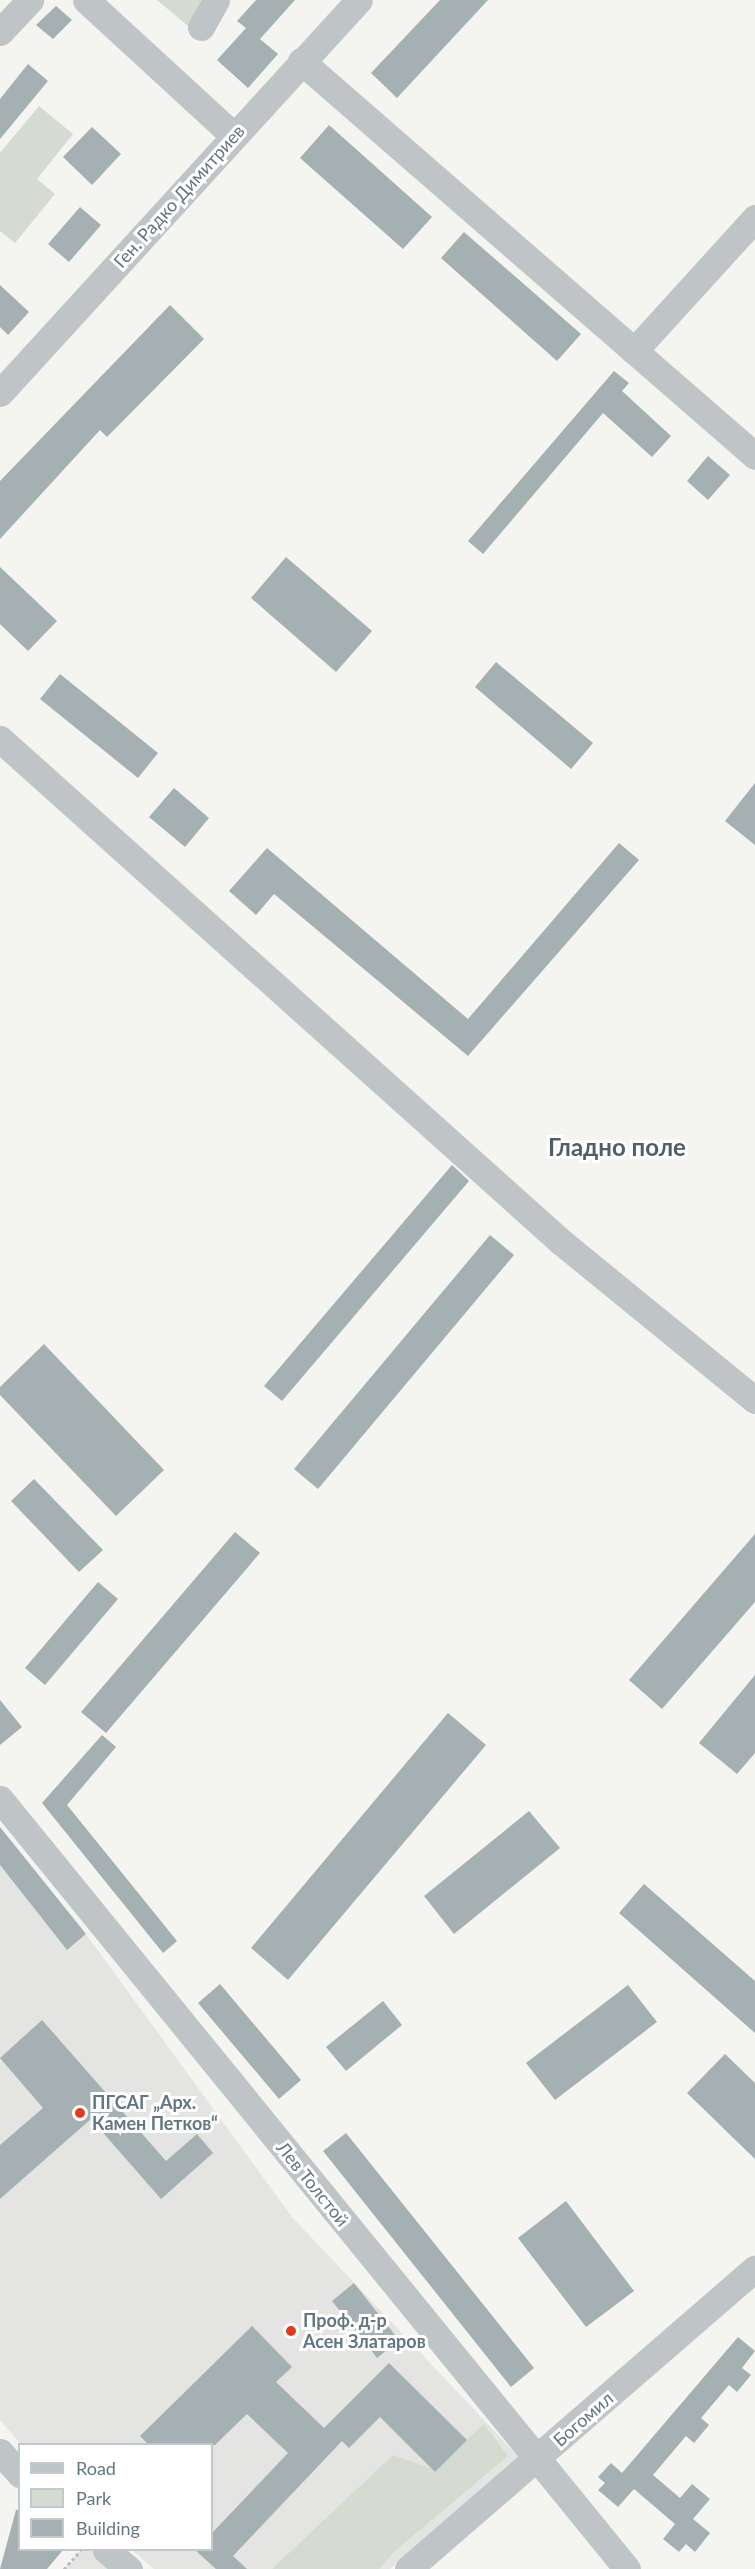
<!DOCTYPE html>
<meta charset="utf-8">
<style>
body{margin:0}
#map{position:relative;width:755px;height:2569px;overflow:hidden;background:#f4f4f0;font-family:Lato,sans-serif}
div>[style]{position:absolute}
.built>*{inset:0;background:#e4e5e3}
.green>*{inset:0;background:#d5dbd1}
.building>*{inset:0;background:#a5b0b3}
.path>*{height:3px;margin-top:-1.5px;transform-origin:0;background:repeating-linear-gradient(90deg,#b9bcbd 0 3px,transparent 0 6px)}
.minor>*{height:27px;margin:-13.5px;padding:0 13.5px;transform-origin:13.5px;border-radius:13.5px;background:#bfc4c6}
.dots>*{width:16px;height:16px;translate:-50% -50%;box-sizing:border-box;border:3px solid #fff;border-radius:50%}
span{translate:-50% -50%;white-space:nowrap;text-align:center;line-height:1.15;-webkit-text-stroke:6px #fff;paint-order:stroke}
.street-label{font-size:18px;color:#627781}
.poi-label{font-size:18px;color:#627781;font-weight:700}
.left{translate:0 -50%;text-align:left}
.district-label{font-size:24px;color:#505f66;font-weight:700}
.legend{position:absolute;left:18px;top:2443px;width:195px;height:108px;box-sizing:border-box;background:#fff;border:2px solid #c0c9cd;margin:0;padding:8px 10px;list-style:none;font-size:18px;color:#627781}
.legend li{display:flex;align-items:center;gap:12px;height:30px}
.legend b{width:30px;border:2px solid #c0c9cd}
</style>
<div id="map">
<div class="built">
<i style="clip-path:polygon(0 1865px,67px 1950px,86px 1934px,292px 2217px,519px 2457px,390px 2569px,154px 2569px,132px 2550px,212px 2550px,212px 2444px,21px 2444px,0 2420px)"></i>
<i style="clip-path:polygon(81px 2550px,106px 2550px,129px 2569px,64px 2569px)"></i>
</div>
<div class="green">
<i style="clip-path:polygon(157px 0,201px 0,188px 26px)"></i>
<i style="clip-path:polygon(39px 106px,73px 134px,37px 179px,55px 194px,15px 243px,0 231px,0 153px)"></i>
<i style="clip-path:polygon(484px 2424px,508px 2456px,394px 2552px,379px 2569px,272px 2569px,393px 2455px,433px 2469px)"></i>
</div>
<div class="building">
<i style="clip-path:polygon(256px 0,295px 0,260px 39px,278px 54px,248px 88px,217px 60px,246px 28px,237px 21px)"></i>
<i style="clip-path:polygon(440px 0,488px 0,397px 98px,371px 73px)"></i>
<i style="clip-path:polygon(56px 6px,72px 20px,53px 39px,36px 25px)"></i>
<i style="clip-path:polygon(28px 64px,48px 81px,0 139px,0 99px)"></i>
<i style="clip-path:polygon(329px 125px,432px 217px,403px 249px,300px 158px)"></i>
<i style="clip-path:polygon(92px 127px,121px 154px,92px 185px,63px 157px)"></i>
<i style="clip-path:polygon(80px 207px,101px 225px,69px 262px,48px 244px)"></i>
<i style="clip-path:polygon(464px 232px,581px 334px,557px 361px,441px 258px)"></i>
<i style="clip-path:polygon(0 285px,29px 312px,8px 335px,0 327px)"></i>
<i style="clip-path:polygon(170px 305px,204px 339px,107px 437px,100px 430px,0 539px,0 481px)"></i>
<i style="clip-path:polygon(614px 371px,629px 383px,622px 391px,671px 436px,652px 457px,603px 413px,483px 554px,468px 541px)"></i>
<i style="clip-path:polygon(708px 456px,730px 475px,708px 500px,687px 481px)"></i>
<i style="clip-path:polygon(286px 557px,372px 631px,336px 672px,251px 598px)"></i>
<i style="clip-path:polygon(0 567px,57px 621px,28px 651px,0 624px)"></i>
<i style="clip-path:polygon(496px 662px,593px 743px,571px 769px,475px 687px)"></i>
<i style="clip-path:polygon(60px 674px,158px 753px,138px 778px,40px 699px)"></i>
<i style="clip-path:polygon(755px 783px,755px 845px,725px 821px)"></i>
<i style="clip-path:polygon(174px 788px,209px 818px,185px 847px,149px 817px)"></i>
<i style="clip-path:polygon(619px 843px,639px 860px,468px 1056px,274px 894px,256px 915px,229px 891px,267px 848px,468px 1019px)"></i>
<i style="clip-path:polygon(452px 1165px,469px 1181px,282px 1401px,264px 1386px)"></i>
<i style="clip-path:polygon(490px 1235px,514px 1255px,318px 1489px,294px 1469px)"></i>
<i style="clip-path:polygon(44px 1344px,164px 1470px,116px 1516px,0 1395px,0 1387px)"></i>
<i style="clip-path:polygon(34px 1479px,103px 1550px,79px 1572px,11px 1501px)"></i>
<i style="clip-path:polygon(235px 1532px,260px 1553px,106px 1733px,81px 1712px)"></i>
<i style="clip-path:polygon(755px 1534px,755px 1602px,662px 1709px,629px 1680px)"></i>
<i style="clip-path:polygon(98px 1582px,118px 1599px,45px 1685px,25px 1668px)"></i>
<i style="clip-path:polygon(755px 1675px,755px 1753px,737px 1774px,699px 1743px)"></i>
<i style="clip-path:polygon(0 1700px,22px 1727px,0 1745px)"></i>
<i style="clip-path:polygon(448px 1713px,486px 1745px,288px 1980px,251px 1948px)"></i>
<i style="clip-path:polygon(102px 1735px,116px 1747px,67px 1805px,177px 1941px,163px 1953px,42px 1803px)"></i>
<i style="clip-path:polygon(529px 1811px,560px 1848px,454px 1934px,424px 1896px)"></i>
<i style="clip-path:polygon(0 1827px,86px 1934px,67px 1950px,0 1865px)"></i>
<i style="clip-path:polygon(644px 1884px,755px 1981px,755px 2033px,619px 1913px)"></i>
<i style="clip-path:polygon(220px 1984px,301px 2080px,279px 2099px,198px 2003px)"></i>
<i style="clip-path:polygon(628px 1985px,657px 2022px,555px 2100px,526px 2063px)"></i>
<i style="clip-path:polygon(383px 2001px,402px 2025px,346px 2071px,326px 2047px)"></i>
<i style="clip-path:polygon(42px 2020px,166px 2161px,197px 2134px,213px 2153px,161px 2199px,91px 2119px,0 2199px,0 2145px,43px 2108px,0 2058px)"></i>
<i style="clip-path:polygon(725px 2054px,755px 2083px,755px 2159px,687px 2093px)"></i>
<i style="clip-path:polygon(346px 2133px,534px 2368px,511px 2387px,323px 2151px)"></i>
<i style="clip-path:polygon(566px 2201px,634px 2291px,586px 2327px,518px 2238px)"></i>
<i style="clip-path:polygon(354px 2283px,399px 2340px,377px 2358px,332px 2301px)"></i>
<i style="clip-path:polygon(252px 2326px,292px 2367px,276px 2382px,324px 2428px,389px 2363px,467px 2440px,435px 2472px,380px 2417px,349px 2448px,342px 2441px,233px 2556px,247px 2569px,216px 2569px,195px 2550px,212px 2550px,212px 2533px,288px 2453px,247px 2414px,215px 2445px,149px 2445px,140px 2436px)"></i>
<i style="clip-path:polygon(738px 2337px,755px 2351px,742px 2368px,751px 2375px,737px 2392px,729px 2385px,701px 2418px,709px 2425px,694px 2443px,686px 2436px,653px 2475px,680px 2498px,692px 2484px,710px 2499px,693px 2519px,710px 2533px,695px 2552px,686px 2544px,679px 2552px,663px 2539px,675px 2524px,634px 2489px,618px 2507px,598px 2490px,605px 2483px,598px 2477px,611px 2463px,622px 2473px)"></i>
<i style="clip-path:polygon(16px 2510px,20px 2510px,20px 2550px,63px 2550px,47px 2569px,0 2569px)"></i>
</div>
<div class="path">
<i style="left:64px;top:2569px;width:25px;rotate:-48deg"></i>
</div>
<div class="minor">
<i style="left:86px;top:0;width:201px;rotate:42.6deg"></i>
<i style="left:201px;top:27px;width:31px;rotate:-61deg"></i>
<i style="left:0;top:32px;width:44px;rotate:-46.8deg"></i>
<i style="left:301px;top:61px;width:602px;rotate:41.02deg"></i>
<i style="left:634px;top:351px;width:180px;rotate:-47.7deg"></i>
<i style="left:0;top:393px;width:532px;rotate:-47.59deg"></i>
<i style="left:0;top:739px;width:752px;rotate:41.87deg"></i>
<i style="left:560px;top:1241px;width:252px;rotate:39.2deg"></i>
<i style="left:0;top:1799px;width:993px;rotate:50.84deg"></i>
<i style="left:0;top:2452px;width:30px;rotate:48deg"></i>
<i style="left:106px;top:2550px;width:30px;rotate:40deg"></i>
<i style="left:408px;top:2569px;width:459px;rotate:-40.9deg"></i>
</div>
<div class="dots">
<i style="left:80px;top:2113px;background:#e43920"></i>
<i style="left:291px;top:2331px;background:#e43920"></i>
</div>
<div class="street-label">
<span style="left:179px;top:196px;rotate:-48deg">Ген. Радко Димитриев</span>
<span style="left:313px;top:2184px;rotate:51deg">Лев Толстой</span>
<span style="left:583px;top:2419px;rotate:-41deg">Богомил</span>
</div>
<div class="poi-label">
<span class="left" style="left:92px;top:2113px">ПГСАГ „Арх.<br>Камен Петков“</span>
<span class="left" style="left:303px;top:2331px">Проф. д-р<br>Асен Златаров</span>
</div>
<div class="district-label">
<span style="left:617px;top:1147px">Гладно поле</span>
</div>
<ul class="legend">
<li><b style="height:8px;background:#bfc4c6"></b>Road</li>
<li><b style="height:16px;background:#d5dbd1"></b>Park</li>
<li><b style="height:16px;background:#a5b0b3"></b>Building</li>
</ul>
</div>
